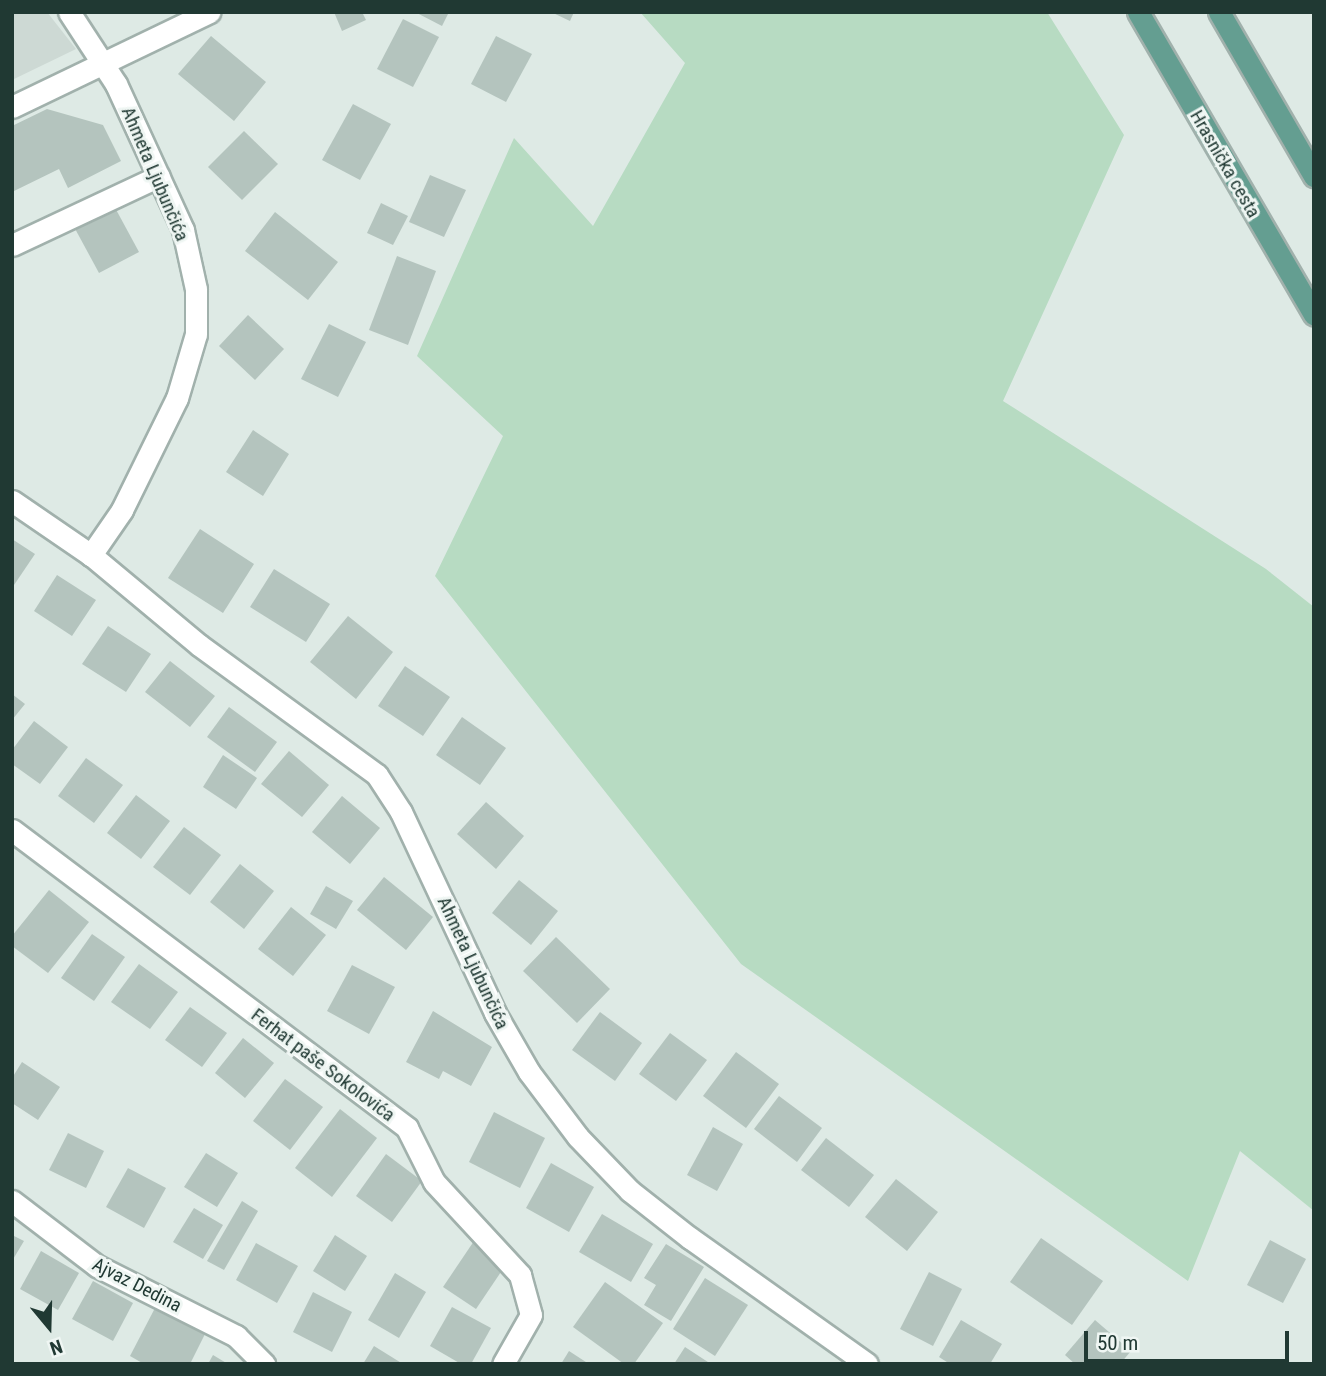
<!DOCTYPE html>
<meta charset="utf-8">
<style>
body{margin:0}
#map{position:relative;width:1326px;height:1376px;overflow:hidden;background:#deeae5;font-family:"Roboto Condensed",sans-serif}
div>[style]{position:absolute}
.built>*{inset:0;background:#cdd9d4}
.green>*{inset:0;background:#b7dbc2}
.building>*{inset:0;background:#b4c4be}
.roads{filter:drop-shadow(2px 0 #a1b1ac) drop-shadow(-2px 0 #a1b1ac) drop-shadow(0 2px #a1b1ac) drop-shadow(0 -2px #a1b1ac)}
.minor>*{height:21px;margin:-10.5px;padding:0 10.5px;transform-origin:10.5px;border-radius:10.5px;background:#fff}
.major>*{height:21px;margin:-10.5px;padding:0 10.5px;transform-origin:10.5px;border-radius:10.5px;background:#649e91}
span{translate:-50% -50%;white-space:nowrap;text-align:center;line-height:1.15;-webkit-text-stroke:6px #eff6f3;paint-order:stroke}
.street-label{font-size:19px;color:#203933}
.frame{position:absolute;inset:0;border:14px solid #203933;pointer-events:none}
.north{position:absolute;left:14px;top:1292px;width:70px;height:70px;-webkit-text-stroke:5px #eff6f3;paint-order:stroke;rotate:161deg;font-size:19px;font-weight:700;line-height:28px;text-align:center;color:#203933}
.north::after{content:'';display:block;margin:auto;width:24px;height:32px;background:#203933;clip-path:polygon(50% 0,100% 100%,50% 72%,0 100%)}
.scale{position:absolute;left:1084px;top:1331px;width:205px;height:32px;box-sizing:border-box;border:4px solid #203933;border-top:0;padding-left:9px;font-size:21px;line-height:24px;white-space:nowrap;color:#203933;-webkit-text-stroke:5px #eff6f3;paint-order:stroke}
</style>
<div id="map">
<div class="built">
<i style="clip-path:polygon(12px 12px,47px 12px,76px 49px,12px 80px)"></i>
</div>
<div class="green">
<i style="clip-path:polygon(640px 12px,1047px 12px,1124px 135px,1003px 401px,1266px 569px,1314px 607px,1314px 1211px,1240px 1151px,1188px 1281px,741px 964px,435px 576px,503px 436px,417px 356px,514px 138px,593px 226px,685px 63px)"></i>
</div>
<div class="building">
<i style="clip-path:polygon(334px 12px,362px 12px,366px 20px,342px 31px)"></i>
<i style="clip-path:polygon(415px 12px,449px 12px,442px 26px)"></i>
<i style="clip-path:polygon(551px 12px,574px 12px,570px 21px)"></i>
<i style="clip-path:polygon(403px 19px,439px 37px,413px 87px,377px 69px)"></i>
<i style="clip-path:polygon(211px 36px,266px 82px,234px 121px,178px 74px)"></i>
<i style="clip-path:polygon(496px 36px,532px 54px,506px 102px,471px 84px)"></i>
<i style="clip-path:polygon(353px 104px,391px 124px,360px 180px,322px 160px)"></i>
<i style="clip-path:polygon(47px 109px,103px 125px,121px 161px,68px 188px,59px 169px,12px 192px,12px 126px)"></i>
<i style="clip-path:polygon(244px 131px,278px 164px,242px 200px,208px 167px)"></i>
<i style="clip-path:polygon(430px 175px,466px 190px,444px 237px,409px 222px)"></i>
<i style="clip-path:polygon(381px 203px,408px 216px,393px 245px,367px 233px)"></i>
<i style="clip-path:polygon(113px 204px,139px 252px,99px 273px,73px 225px)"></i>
<i style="clip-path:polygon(275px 212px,338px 262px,308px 300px,245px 251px)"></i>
<i style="clip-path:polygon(397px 256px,436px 271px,408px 345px,369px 330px)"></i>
<i style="clip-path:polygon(248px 315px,284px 349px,255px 380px,219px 346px)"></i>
<i style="clip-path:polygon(329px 324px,366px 342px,338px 397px,301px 379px)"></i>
<i style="clip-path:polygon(253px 430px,289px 454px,263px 496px,226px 472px)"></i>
<i style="clip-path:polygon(200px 529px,254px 564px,223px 613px,168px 578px)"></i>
<i style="clip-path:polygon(12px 539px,35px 554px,12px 588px)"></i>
<i style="clip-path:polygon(274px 569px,330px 604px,306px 642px,250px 607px)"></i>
<i style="clip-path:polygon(57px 575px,96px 600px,72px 636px,34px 611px)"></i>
<i style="clip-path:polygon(348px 616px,393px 652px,356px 699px,310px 662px)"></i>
<i style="clip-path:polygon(108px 626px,151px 654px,126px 692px,82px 664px)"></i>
<i style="clip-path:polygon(170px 661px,215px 696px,190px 727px,145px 692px)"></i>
<i style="clip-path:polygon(405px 666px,450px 697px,423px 736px,378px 706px)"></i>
<i style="clip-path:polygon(12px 694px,25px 704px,12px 720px)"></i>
<i style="clip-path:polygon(229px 707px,277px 742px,255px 772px,207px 737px)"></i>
<i style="clip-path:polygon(462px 717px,506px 748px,480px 785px,436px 755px)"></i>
<i style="clip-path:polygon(34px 721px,68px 747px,40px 784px,12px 764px,12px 750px)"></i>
<i style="clip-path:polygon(289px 751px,329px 785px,302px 817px,261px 784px)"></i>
<i style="clip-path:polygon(223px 755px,257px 778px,236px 809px,203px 787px)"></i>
<i style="clip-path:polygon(86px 758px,123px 785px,94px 823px,58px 796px)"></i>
<i style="clip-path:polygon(136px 795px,170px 821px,141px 859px,107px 833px)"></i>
<i style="clip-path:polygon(342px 796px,380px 828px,350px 864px,312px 832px)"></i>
<i style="clip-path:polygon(486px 802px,524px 836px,496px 869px,457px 834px)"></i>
<i style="clip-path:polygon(184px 827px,221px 855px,190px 895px,153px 867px)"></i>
<i style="clip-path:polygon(240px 864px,274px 891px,244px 929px,210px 902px)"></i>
<i style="clip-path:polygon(384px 877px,433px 917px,406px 950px,357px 910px)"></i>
<i style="clip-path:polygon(519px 880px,558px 911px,531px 945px,492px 913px)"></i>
<i style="clip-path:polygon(326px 886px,353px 901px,336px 929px,310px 914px)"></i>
<i style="clip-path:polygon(49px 890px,89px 922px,48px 973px,12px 946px,12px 936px)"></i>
<i style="clip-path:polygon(291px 907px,326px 935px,293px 976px,258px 949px)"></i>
<i style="clip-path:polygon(92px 934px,125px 957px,94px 1001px,61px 978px)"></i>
<i style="clip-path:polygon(556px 937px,610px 989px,577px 1023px,523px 971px)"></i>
<i style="clip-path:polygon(139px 964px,178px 992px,150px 1029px,111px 1002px)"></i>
<i style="clip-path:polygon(352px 965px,395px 987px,369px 1034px,327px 1011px)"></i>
<i style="clip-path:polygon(190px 1007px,227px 1033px,202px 1067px,165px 1040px)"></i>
<i style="clip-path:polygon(433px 1011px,492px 1047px,471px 1086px,443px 1071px,439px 1079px,406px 1062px)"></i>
<i style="clip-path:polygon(600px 1012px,642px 1043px,615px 1081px,572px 1050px)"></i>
<i style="clip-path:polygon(670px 1033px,707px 1060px,676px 1101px,639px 1074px)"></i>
<i style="clip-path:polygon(243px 1038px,274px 1063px,245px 1098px,215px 1073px)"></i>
<i style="clip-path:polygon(736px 1052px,779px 1084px,746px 1128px,703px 1096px)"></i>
<i style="clip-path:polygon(22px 1062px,60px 1087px,38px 1120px,12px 1103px,12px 1078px)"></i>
<i style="clip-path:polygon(285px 1079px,323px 1107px,290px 1150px,253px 1121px)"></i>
<i style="clip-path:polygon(779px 1096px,822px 1128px,797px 1162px,754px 1129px)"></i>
<i style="clip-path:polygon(340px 1109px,377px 1138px,332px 1197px,295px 1168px)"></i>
<i style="clip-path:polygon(494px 1112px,545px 1138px,520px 1188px,469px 1162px)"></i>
<i style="clip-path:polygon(713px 1127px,743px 1144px,717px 1191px,687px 1175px)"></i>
<i style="clip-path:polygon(68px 1133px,104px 1151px,86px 1188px,49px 1170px)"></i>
<i style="clip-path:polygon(826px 1138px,874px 1175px,849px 1207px,801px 1170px)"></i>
<i style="clip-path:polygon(206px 1153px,238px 1173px,217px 1207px,184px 1187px)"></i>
<i style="clip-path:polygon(386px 1154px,422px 1181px,392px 1222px,356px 1196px)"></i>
<i style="clip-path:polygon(551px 1163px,594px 1187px,569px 1232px,526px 1208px)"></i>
<i style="clip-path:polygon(128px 1168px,166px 1188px,144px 1228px,106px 1207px)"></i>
<i style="clip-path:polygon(896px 1179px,938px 1212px,907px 1251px,865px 1217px)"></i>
<i style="clip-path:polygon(242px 1201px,258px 1211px,224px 1270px,207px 1261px)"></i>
<i style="clip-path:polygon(194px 1208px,223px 1225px,203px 1259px,173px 1242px)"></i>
<i style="clip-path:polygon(602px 1214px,653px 1244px,631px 1282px,579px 1252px)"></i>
<i style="clip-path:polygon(12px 1235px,24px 1241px,12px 1261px)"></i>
<i style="clip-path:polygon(335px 1235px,367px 1256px,345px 1291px,313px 1271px)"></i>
<i style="clip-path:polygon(1041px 1238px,1103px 1281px,1072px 1325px,1010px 1282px)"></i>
<i style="clip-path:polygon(1270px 1240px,1306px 1259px,1283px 1303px,1247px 1285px)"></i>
<i style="clip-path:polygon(474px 1241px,507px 1263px,476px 1309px,443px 1287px)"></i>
<i style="clip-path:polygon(256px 1243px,298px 1266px,277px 1303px,236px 1280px)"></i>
<i style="clip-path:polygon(666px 1244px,704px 1267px,671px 1321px,644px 1305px,656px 1285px,644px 1278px)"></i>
<i style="clip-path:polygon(41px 1251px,79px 1273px,58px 1310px,20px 1289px)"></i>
<i style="clip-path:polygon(929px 1272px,962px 1289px,933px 1346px,900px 1329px)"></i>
<i style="clip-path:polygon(395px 1273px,426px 1292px,399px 1338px,368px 1320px)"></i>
<i style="clip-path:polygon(705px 1278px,748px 1305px,715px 1356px,673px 1329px)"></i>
<i style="clip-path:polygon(93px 1281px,133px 1303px,113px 1341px,72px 1319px)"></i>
<i style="clip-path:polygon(605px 1282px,663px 1323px,634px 1364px,624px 1364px,573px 1327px)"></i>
<i style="clip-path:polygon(313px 1292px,352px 1312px,332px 1352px,293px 1332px)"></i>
<i style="clip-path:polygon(452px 1307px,491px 1328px,471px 1364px,461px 1364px,430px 1346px)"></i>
<i style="clip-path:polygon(155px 1308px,205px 1334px,190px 1364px,144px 1364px,130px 1356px)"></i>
<i style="clip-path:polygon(961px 1320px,1002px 1344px,990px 1364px,950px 1364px,939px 1357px)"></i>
<i style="clip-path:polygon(1095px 1320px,1131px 1351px,1120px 1364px,1075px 1364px,1065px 1355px)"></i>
<i style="clip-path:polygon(374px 1346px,403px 1364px,363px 1364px)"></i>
<i style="clip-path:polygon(685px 1347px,711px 1364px,674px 1364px)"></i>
<i style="clip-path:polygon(569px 1351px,589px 1364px,561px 1364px)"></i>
<i style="clip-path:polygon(213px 1355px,228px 1364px,208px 1364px)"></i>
</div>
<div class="roads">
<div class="minor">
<i style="left:69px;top:12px;width:86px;rotate:56.9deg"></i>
<i style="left:116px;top:84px;width:161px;rotate:65.3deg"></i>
<i style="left:183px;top:230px;width:60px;rotate:77.6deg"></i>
<i style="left:196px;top:289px;width:45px;rotate:90deg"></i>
<i style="left:196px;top:334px;width:67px;rotate:106.5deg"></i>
<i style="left:177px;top:398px;width:125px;rotate:116.2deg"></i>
<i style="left:122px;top:510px;width:55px;rotate:124.6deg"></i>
<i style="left:12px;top:107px;width:219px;rotate:-25.7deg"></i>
<i style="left:12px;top:245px;width:162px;rotate:-25.1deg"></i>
<i style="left:12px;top:501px;width:96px;rotate:34.4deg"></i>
<i style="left:91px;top:555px;width:141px;rotate:39.8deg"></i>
<i style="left:199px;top:645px;width:220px;rotate:36.1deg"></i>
<i style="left:377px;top:775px;width:44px;rotate:57deg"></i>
<i style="left:401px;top:812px;width:222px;rotate:64.9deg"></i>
<i style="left:495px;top:1013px;width:68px;rotate:60deg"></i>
<i style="left:529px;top:1072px;width:81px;rotate:53deg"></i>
<i style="left:578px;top:1137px;width:75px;rotate:46.1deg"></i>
<i style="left:630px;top:1191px;width:76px;rotate:38.1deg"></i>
<i style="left:690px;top:1238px;width:217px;rotate:35.4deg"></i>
<i style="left:12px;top:830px;width:495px;rotate:37deg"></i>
<i style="left:407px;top:1128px;width:60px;rotate:63.4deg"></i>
<i style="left:434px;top:1182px;width:127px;rotate:47.2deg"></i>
<i style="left:520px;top:1275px;width:41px;rotate:74.6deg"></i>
<i style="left:531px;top:1315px;width:56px;rotate:119.7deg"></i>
<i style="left:12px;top:1201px;width:107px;rotate:37.4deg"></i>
<i style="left:97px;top:1266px;width:156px;rotate:26.7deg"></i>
<i style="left:236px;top:1336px;width:40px;rotate:45deg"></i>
</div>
<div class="major">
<i style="left:1138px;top:12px;width:350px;rotate:59.8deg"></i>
<i style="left:1219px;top:12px;width:190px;rotate:59.9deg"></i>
</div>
</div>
<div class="street-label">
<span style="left:1225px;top:164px;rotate:60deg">Hrasnička cesta</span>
<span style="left:155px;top:174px;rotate:67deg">Ahmeta Ljubunčića</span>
<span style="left:473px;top:963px;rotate:65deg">Ahmeta Ljubunčića</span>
<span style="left:323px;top:1065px;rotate:37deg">Ferhat paše Sokolovića</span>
<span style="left:137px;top:1285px;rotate:27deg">Ajvaz Dedina</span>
</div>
<div class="frame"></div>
<div class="north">N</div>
<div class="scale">50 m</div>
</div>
